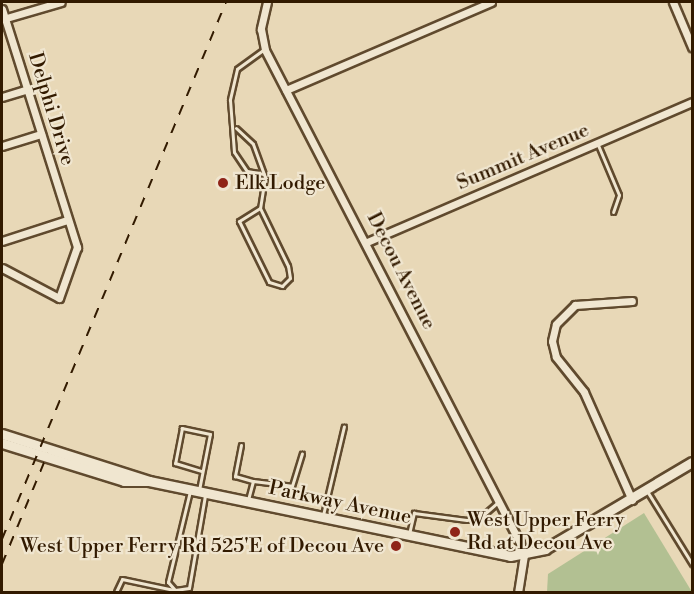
<!DOCTYPE html>
<style>
body{margin:0}
#map{position:relative;width:694px;height:594px;overflow:hidden;background:#e8d8b7;font-family:"Libre Bodoni",serif}
div>[style]{position:absolute}
.green>*{inset:0;background:#b2c092}
.roads{filter:drop-shadow(2px 0 #604a2e) drop-shadow(-2px 0 #604a2e) drop-shadow(0 2px #604a2e) drop-shadow(0 -2px #604a2e)}
.lane>*{height:3px;margin:-1.5px;padding:0 1.5px;transform-origin:1.5px;border-radius:1.5px;background:#f0e6d0}
.street>*{height:7px;margin:-3.5px;padding:0 3.5px;transform-origin:3.5px;border-radius:3.5px;background:#f0e6d0}
.secondary>*{height:9px;margin:-4.5px;padding:0 4.5px;transform-origin:4.5px;border-radius:4.5px;background:#f0e6d0}
.rail>*{height:2px;margin-top:-1px;transform-origin:0;background:repeating-linear-gradient(90deg,#321a00 0 10px,transparent 0 20px)}
.dots>*{width:16px;height:16px;translate:-50% -50%;box-sizing:border-box;border:3px solid #f0e6d0;border-radius:50%}
span{translate:-50% -50%;white-space:nowrap;text-align:center;line-height:1.15;-webkit-text-stroke:4.5px #f0e6d0;paint-order:stroke}
.street-label{font-size:20px;color:#321a00}
.poi-label{font-size:20px;color:#321a00}
.left{translate:0 -50%;text-align:left}
.right{translate:-100% -50%;text-align:right}
.frame{position:absolute;inset:0;border:3px solid #321a00;pointer-events:none}
</style>
<div id="map">
<div class="green">
<i style="clip-path:polygon(644px 513px,692px 592px,547px 592px,548px 574px)"></i>
</div>
<div class="roads">
<div class="lane">
<i style="left:263px;top:50px;width:32px;rotate:144deg"></i>
<i style="left:237px;top:69px;width:32px;rotate:103deg"></i>
<i style="left:230px;top:100px;width:52px;rotate:85.6deg"></i>
<i style="left:234px;top:152px;width:23px;rotate:56deg"></i>
<i style="left:247px;top:171px;width:17px;rotate:10deg"></i>
<i style="left:236px;top:128px;width:23px;rotate:43deg"></i>
<i style="left:253px;top:144px;width:35px;rotate:70deg"></i>
<i style="left:265px;top:177px;width:31px;rotate:99deg"></i>
<i style="left:260px;top:208px;width:25px;rotate:148deg"></i>
<i style="left:239px;top:221px;width:68px;rotate:63.8deg"></i>
<i style="left:269px;top:282px;width:14px;rotate:17deg"></i>
<i style="left:282px;top:286px;width:11px;rotate:-45deg"></i>
<i style="left:290px;top:278px;width:12px;rotate:-99deg"></i>
<i style="left:288px;top:266px;width:64px;rotate:-115.8deg"></i>
<i style="left:598px;top:145px;width:54px;rotate:67.2deg"></i>
<i style="left:619px;top:195px;width:18px;rotate:109deg"></i>
<i style="left:241px;top:445px;width:32px;rotate:101deg"></i>
<i style="left:235px;top:476px;width:19px;rotate:16deg"></i>
<i style="left:253px;top:481px;width:20px;rotate:105deg"></i>
<i style="left:253px;top:481px;width:39px;rotate:7deg"></i>
<i style="left:292px;top:486px;width:34px;rotate:-73deg"></i>
<i style="left:199px;top:490px;width:57px;rotate:-78.9deg"></i>
<i style="left:210px;top:434px;width:29px;rotate:-168deg"></i>
<i style="left:182px;top:428px;width:36px;rotate:101deg"></i>
<i style="left:175px;top:463px;width:28px;rotate:17deg"></i>
<i style="left:190px;top:491px;width:94px;rotate:103.6deg"></i>
<i style="left:168px;top:582px;width:11px;rotate:49deg"></i>
<i style="left:175px;top:590px;width:14px;rotate:-8deg"></i>
<i style="left:189px;top:588px;width:94px;rotate:-80.2deg"></i>
<i style="left:647px;top:491px;width:86px;rotate:58.3deg"></i>
<i style="left:323px;top:515px;width:91px;rotate:-76.7deg"></i>
<i style="left:409px;top:534px;width:22px;rotate:-77deg"></i>
<i style="left:414px;top:513px;width:53px;rotate:7.5deg"></i>
<i style="left:467px;top:520px;width:16px;rotate:-15deg"></i>
<i style="left:482px;top:516px;width:21px;rotate:-41deg"></i>
<i style="left:116px;top:592px;width:14px;rotate:-65deg"></i>
<i style="left:122px;top:579px;width:53px;rotate:11.9deg"></i>
</div>
<div class="street">
<i style="left:267px;top:2px;width:28px;rotate:103deg"></i>
<i style="left:261px;top:29px;width:21px;rotate:79deg"></i>
<i style="left:265px;top:50px;width:555px;rotate:62.65deg"></i>
<i style="left:520px;top:543px;width:13px;rotate:72deg"></i>
<i style="left:524px;top:555px;width:37px;rotate:99deg"></i>
<i style="left:673px;top:2px;width:49px;rotate:67.1deg"></i>
<i style="left:2px;top:9px;width:250px;rotate:72.5deg"></i>
<i style="left:77px;top:247px;width:54px;rotate:109.4deg"></i>
<i style="left:59px;top:298px;width:64px;rotate:-152.2deg"></i>
<i style="left:3px;top:19px;width:60px;rotate:-16.3deg"></i>
<i style="left:286px;top:90px;width:223px;rotate:-23.2deg"></i>
<i style="left:2px;top:97px;width:27px;rotate:-17deg"></i>
<i style="left:2px;top:146px;width:41px;rotate:-17.1deg"></i>
<i style="left:2px;top:241px;width:68px;rotate:-17.9deg"></i>
<i style="left:367px;top:242px;width:354px;rotate:-23.3deg"></i>
<i style="left:632px;top:500px;width:118px;rotate:-114deg"></i>
<i style="left:584px;top:392px;width:45px;rotate:-128.7deg"></i>
<i style="left:556px;top:357px;width:16px;rotate:-104deg"></i>
<i style="left:552px;top:341px;width:17px;rotate:-77deg"></i>
<i style="left:556px;top:324px;width:27px;rotate:-45deg"></i>
<i style="left:575px;top:305px;width:57px;rotate:-4deg"></i>
</div>
<div class="secondary">
<i style="left:2px;top:434px;width:154px;rotate:17.7deg"></i>
<i style="left:2px;top:443px;width:128px;rotate:17.3deg"></i>
<i style="left:124px;top:481px;width:25px"></i>
<i style="left:149px;top:481px;width:369px;rotate:11.7deg"></i>
<i style="left:510px;top:556px;width:36px;rotate:-11deg"></i>
<i style="left:545px;top:549px;width:171px;rotate:-30.6deg"></i>
</div>
</div>
<div class="rail">
<i style="left:2px;top:539px;width:582px;rotate:-67.36deg"></i>
<i style="left:2px;top:564px;width:120px;rotate:-67.5deg"></i>
</div>
<div class="dots">
<i style="left:223px;top:183px;background:#8f2418"></i>
<i style="left:455px;top:532px;background:#8f2418"></i>
<i style="left:396px;top:546px;background:#8f2418"></i>
</div>
<div class="street-label">
<span style="left:51px;top:109px;rotate:73deg">Delphi Drive</span>
<span style="left:523px;top:157px;rotate:-23deg">Summit Avenue</span>
<span style="left:401px;top:271px;rotate:63deg">Decou Avenue</span>
<span style="left:340px;top:503px;rotate:12deg">Parkway Avenue</span>
</div>
<div class="poi-label">
<span class="left" style="left:235px;top:183px">Elk Lodge</span>
<span class="left" style="left:467px;top:532px">West Upper Ferry<br>Rd at Decou Ave</span>
<span class="right" style="left:384px;top:546px">West Upper Ferry Rd 525'E of Decou Ave</span>
</div>
<div class="frame"></div>
</div>
